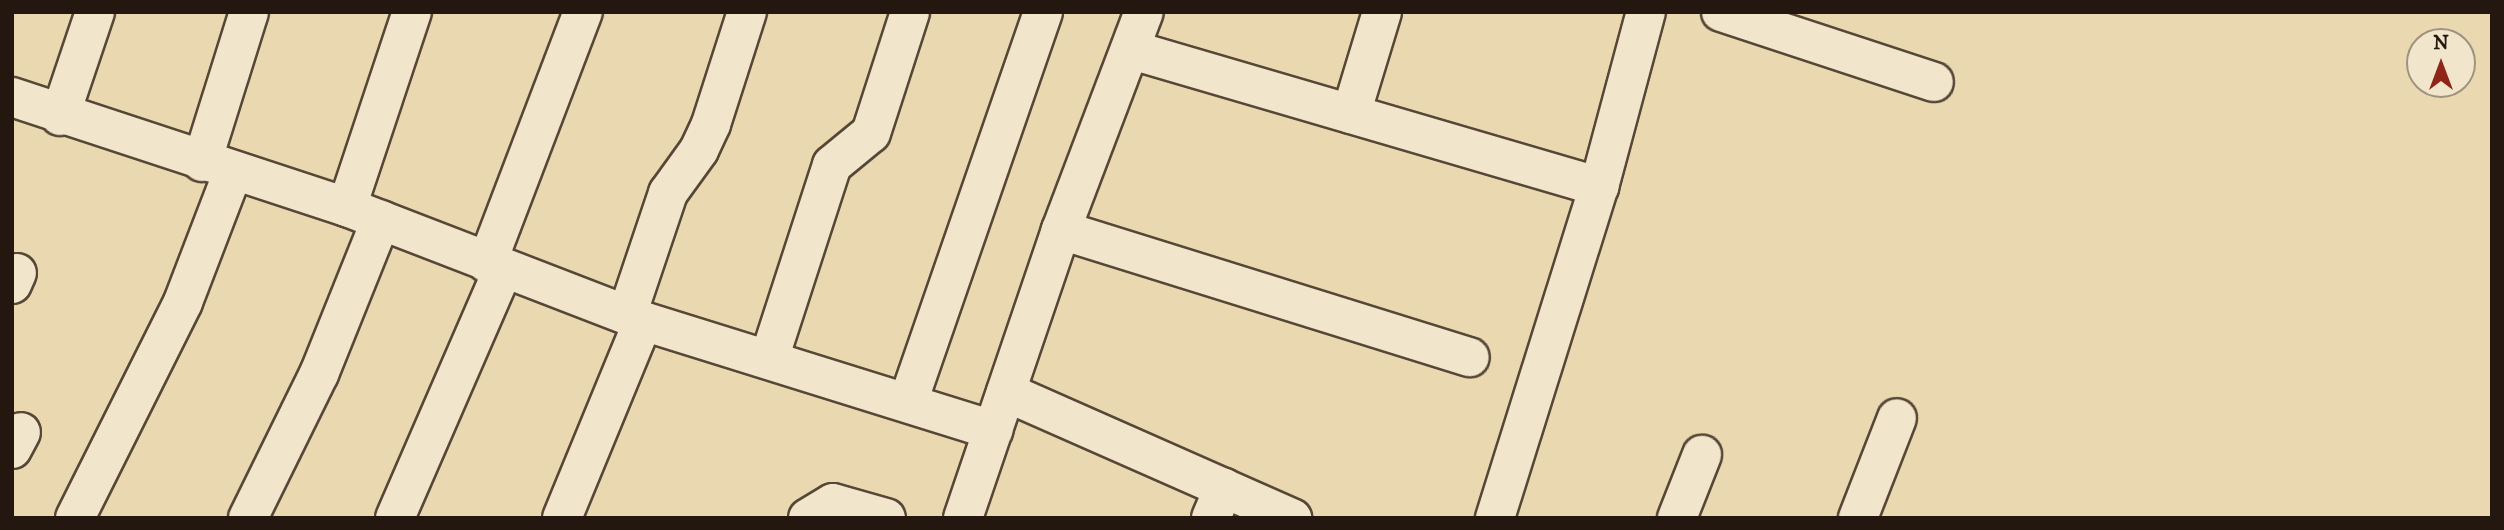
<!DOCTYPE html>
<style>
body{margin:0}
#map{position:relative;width:2504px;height:530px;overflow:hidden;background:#ead8b0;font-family:"IM FELL DW Pica",serif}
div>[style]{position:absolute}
.roads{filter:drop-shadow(2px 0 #564737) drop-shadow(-2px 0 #564737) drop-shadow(0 2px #564737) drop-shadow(0 -2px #564737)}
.minor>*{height:38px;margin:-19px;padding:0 19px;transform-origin:19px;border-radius:19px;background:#f1e6cc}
span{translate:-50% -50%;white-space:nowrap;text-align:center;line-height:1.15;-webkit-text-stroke:5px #f1e6cc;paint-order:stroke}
.frame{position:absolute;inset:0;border:14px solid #24170f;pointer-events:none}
.north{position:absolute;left:2406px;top:28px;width:70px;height:70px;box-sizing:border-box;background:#f1e6cc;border:2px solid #9f9380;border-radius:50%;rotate:0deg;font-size:19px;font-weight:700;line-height:28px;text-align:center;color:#24170f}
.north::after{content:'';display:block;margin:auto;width:24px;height:32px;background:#8f2418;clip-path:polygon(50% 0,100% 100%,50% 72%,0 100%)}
</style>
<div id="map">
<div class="roads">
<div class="minor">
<i style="left:1721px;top:12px;width:224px;rotate:18.2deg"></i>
<i style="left:1132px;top:50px;width:487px;rotate:16.3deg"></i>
<i style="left:12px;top:97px;width:353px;rotate:18.2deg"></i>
<i style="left:347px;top:207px;width:317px;rotate:21.1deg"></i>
<i style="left:643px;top:321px;width:367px;rotate:17.3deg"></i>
<i style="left:1351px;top:114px;width:107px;rotate:-73.1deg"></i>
<i style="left:60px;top:116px;width:110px;rotate:-71.4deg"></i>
<i style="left:202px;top:162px;width:157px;rotate:-72.6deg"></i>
<i style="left:347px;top:207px;width:206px;rotate:-71.6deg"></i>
<i style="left:1061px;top:230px;width:428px;rotate:17.3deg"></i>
<i style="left:487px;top:263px;width:269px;rotate:-69.1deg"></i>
<i style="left:12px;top:284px;width:12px;rotate:-66deg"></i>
<i style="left:627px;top:315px;width:129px;rotate:-71.4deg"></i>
<i style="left:668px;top:193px;width:53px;rotate:-54.2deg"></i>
<i style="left:699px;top:150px;width:29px;rotate:-65deg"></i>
<i style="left:711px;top:124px;width:118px;rotate:-72.2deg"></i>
<i style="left:769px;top:359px;width:204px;rotate:-72deg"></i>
<i style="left:832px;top:165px;width:50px;rotate:-39.4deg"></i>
<i style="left:871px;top:133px;width:127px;rotate:-72.1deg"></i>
<i style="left:1006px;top:392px;width:313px;rotate:23.8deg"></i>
<i style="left:908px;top:402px;width:413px;rotate:-70.9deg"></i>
<i style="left:12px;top:449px;width:19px;rotate:-62deg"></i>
<i style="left:75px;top:518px;width:241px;rotate:-63.4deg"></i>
<i style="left:183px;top:302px;width:139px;rotate:-69deg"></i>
<i style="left:248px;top:518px;width:161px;rotate:-63.8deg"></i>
<i style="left:319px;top:374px;width:166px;rotate:-68.1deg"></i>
<i style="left:395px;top:518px;width:270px;rotate:-66.5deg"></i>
<i style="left:562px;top:518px;width:213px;rotate:-67.6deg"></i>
<i style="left:808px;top:518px;width:29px;rotate:-31deg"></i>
<i style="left:833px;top:503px;width:55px;rotate:15.8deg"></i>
<i style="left:963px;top:518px;width:304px;rotate:-71.2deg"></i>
<i style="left:1061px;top:230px;width:233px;rotate:-69.2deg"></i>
<i style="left:1211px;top:518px;width:33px;rotate:-67deg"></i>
<i style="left:1495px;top:518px;width:347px;rotate:-72.6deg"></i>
<i style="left:1599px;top:187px;width:181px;rotate:-75deg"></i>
<i style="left:1677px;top:518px;width:68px;rotate:-68.4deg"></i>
<i style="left:1858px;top:518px;width:107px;rotate:-68.7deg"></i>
</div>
</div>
<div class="frame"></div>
<div class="north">N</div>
</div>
